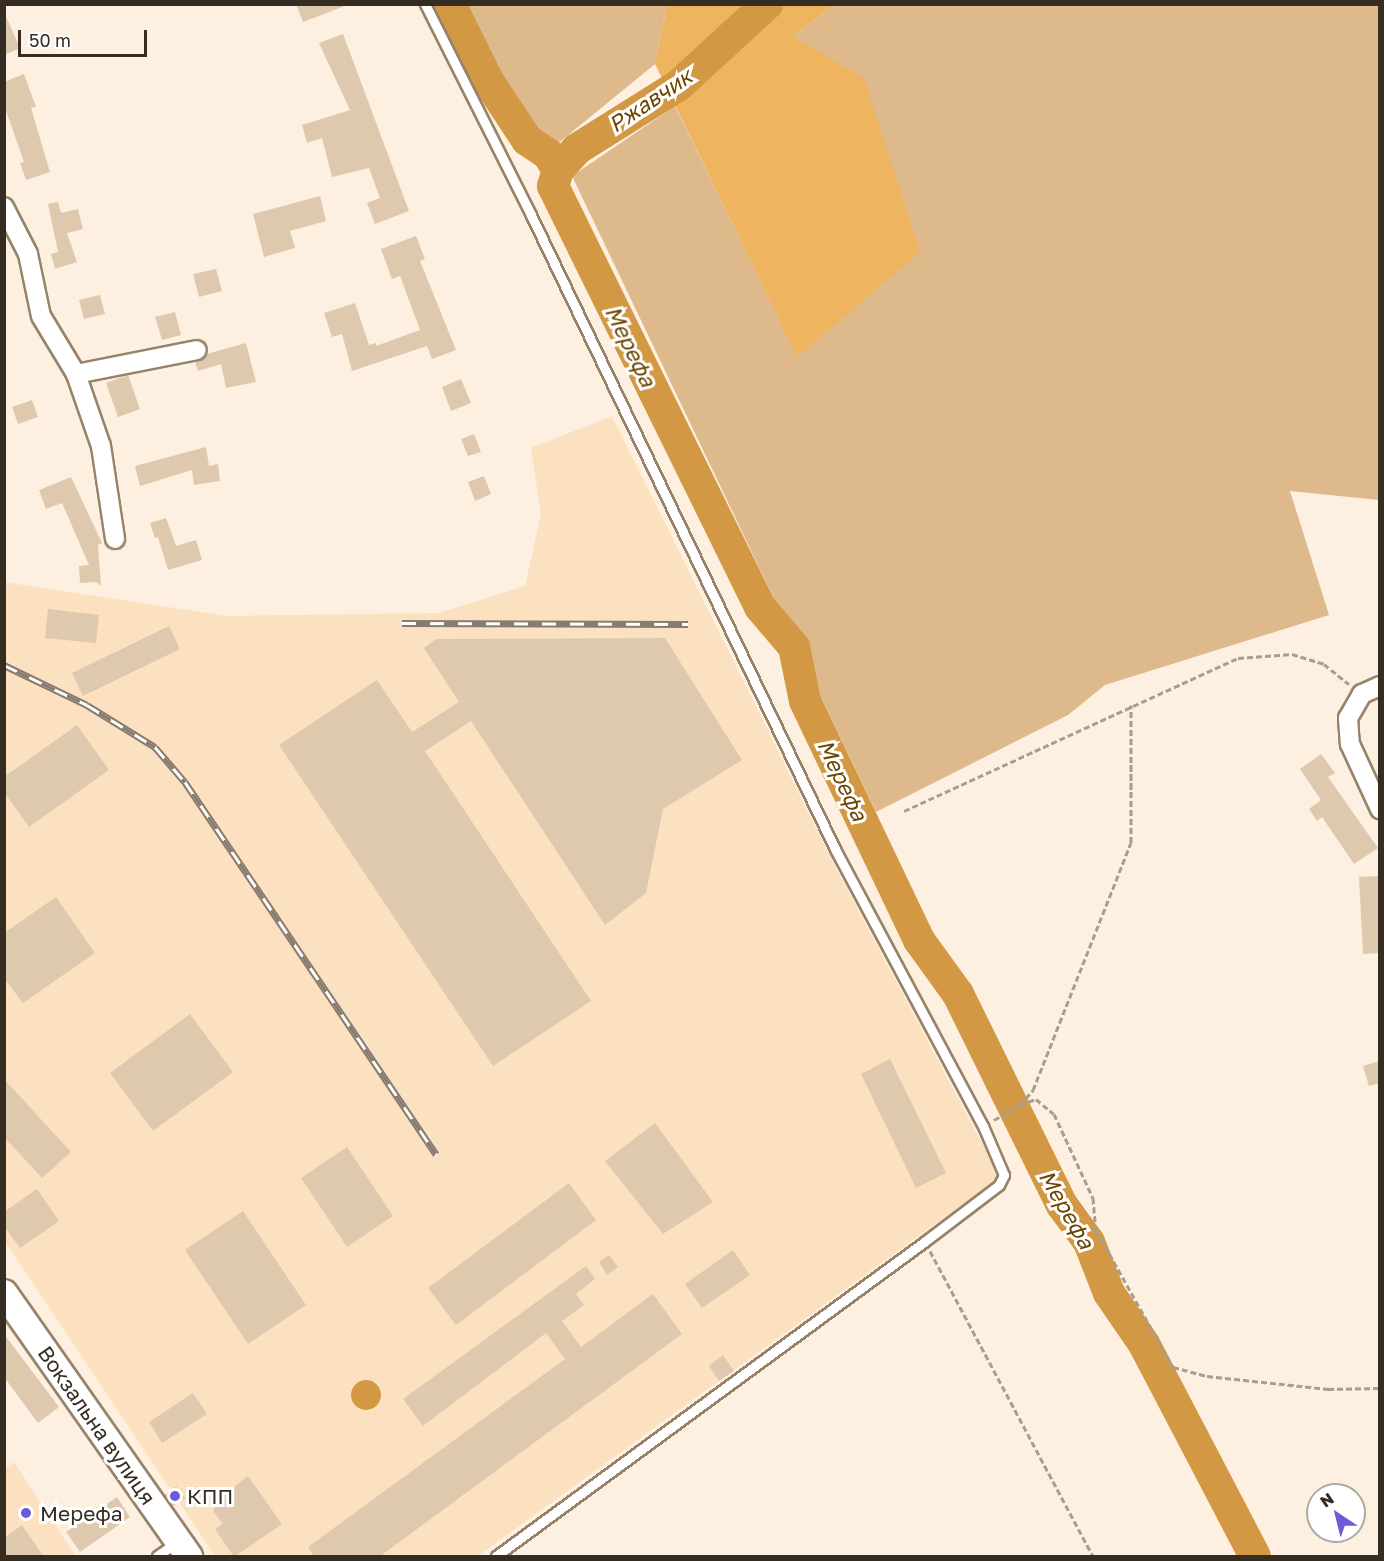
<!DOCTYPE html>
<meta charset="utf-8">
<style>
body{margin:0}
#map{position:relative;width:1384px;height:1561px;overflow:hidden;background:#fdf0e0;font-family:"Golos Text",sans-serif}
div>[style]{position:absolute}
.built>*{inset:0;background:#fce1c0}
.green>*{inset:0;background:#ddb98b}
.forest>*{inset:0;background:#efb460}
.water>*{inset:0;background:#d39844}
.round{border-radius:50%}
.river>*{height:32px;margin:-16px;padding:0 16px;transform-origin:16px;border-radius:16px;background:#d39844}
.building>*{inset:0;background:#dec9af}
.path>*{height:3px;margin-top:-1.5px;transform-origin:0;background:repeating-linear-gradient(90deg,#a99d90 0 6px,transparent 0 9px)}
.roads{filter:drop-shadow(2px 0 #96836a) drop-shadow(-2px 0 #96836a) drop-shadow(0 2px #96836a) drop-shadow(0 -2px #96836a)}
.lane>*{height:9px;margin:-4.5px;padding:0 4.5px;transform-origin:4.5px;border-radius:4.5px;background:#fff}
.street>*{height:18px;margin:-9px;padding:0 9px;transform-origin:9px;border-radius:9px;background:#fff}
.secondary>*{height:26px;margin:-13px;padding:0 13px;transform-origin:13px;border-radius:13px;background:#fff}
.rail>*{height:7px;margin-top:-3.5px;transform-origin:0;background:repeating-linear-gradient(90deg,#fff 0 14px,#867c6f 0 28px);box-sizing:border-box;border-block:2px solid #867c6f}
.dots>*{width:16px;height:16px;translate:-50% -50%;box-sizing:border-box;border:3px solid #fff;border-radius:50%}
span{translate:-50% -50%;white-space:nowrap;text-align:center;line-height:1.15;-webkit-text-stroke:6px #fff;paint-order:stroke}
.street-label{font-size:21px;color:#352c22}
.poi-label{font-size:21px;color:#352c22}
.left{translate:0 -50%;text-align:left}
.water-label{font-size:22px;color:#6c4600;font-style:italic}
.frame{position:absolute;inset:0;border:6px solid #352c22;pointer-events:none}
.north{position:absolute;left:1306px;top:1483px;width:60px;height:60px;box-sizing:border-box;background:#fff;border:2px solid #aeaba7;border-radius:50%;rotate:325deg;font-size:16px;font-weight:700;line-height:24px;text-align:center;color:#352c22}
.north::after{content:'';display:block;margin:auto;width:21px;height:27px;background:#695cd6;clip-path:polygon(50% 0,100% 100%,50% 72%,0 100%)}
.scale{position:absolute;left:18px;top:30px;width:129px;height:27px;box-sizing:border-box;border:3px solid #352c22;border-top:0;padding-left:8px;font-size:18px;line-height:21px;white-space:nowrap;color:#352c22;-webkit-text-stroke:4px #fff;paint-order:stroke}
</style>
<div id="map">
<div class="built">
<i style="clip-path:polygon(612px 416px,840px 876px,1000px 1177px,478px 1556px,215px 1556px,5px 1242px,4px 582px,227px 616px,438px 613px,525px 586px,541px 514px,531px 448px)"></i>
<i style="clip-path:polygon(14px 1462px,76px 1556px,5px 1556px,4px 1469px)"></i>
</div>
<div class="green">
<i style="clip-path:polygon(467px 5px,667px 5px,655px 64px,556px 145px,527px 131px)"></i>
<i style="clip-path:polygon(834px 5px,1379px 5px,1379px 500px,1290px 491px,1329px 615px,1105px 685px,1068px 715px,876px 812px,572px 176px,675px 106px,797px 356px,793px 37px)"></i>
</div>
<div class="forest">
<i style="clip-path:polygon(667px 5px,834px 5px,793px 37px,864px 78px,920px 252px,797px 357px,655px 64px)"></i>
</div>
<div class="water">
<i class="round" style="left:351px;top:1380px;width:30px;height:30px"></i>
</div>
<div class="river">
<i style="left:450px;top:4px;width:86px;rotate:63.7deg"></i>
<i style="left:488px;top:81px;width:71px;rotate:56.5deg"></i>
<i style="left:527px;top:140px;width:25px;rotate:34deg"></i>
<i style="left:548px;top:154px;width:19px;rotate:58deg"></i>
<i style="left:558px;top:170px;width:17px;rotate:107deg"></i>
<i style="left:553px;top:186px;width:469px;rotate:63.8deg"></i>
<i style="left:760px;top:607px;width:52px;rotate:49.6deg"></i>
<i style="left:794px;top:647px;width:55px;rotate:78.5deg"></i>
<i style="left:805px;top:701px;width:265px;rotate:64.5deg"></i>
<i style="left:919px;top:940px;width:67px;rotate:54.2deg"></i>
<i style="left:958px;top:994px;width:235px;rotate:63.8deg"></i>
<i style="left:1062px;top:1205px;width:46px;rotate:53.9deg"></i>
<i style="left:1089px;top:1242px;width:55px;rotate:68.6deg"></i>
<i style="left:1109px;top:1293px;width:62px;rotate:55.5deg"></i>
<i style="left:1144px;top:1344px;width:239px;rotate:62.4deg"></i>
<i style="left:558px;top:170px;width:28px;rotate:-48deg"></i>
<i style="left:577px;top:149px;width:120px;rotate:-32.1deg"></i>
<i style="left:679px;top:85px;width:120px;rotate:-42.6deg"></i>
</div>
<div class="building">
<i style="clip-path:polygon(296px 4px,345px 4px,345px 6px,303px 22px)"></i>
<i style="clip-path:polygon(4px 12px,20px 48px,4px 55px)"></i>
<i style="clip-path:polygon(343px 34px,409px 211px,375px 224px,367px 203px,380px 198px,369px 168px,332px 177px,322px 138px,307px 143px,302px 125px,350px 110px,319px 43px)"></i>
<i style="clip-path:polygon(24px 74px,36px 107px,31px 108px,50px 172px,26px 180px,20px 163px,24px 162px,4px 105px,4px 82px)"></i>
<i style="clip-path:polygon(320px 196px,326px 221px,290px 231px,295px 248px,264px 257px,253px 214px)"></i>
<i style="clip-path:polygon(58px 202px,61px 213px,78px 209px,83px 229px,67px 233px,77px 262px,55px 269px,51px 254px,58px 252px,48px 204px)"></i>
<i style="clip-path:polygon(416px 236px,425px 259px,420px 261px,456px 350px,432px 359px,427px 346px,352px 371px,342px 334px,332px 337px,324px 313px,355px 303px,369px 345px,376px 343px,376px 346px,420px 330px,400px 276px,392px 279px,381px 249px)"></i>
<i style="clip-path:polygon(216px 269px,222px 291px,199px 297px,193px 274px)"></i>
<i style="clip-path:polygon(100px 295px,105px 314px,84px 319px,79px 300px)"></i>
<i style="clip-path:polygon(175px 312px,181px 335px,162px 340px,155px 317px)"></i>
<i style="clip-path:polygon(246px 343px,256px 382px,226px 388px,221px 364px,198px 371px,195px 362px,207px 354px)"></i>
<i style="clip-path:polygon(128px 375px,140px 409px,118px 417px,106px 383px)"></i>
<i style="clip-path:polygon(461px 379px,471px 403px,451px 411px,442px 387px)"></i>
<i style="clip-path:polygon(32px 400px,38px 417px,18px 424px,12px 407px)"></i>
<i style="clip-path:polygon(474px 434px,481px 452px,468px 456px,461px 439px)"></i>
<i style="clip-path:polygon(206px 447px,209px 466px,218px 464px,220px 481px,194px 485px,192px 470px,140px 486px,135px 466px)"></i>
<i style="clip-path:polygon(484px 476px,491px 494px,475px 501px,468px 482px)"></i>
<i style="clip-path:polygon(71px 477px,102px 543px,98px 545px,101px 586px,96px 582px,80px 583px,79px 566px,89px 565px,62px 503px,46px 509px,39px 490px)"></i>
<i style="clip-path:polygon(166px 518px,176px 546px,196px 540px,202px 560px,168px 570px,158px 537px,155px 538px,150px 523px)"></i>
<i style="clip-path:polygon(48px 609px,99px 615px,96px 643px,45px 638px)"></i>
<i style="clip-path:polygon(169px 626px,180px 649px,83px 696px,72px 673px)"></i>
<i style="clip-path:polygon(665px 638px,742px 760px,663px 809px,646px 893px,605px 925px,471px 721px,425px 751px,591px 1001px,493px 1066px,279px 745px,377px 680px,412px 732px,459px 702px,424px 648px,436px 639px)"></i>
<i style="clip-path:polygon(77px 725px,109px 770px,29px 827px,4px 792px,4px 777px)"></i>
<i style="clip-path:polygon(1321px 754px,1335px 773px,1328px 777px,1378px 848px,1354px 864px,1322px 817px,1317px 821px,1309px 809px,1321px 800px,1300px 769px)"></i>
<i style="clip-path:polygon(1380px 876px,1380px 953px,1363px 954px,1359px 877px)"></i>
<i style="clip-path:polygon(56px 897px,95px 953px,23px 1003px,4px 978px,4px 933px)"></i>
<i style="clip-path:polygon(190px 1014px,233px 1072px,153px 1131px,110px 1073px)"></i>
<i style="clip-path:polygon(890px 1059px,946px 1173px,916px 1188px,861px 1074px)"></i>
<i style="clip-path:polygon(1380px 1061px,1380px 1083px,1369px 1086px,1363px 1066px)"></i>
<i style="clip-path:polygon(4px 1079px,71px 1152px,42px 1178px,4px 1137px)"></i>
<i style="clip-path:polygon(655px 1123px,713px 1202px,663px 1234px,605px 1161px)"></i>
<i style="clip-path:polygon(347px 1147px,393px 1216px,347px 1247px,301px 1178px)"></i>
<i style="clip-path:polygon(569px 1183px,596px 1220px,456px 1325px,428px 1288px)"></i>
<i style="clip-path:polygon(37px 1189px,59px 1221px,20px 1248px,4px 1226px,4px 1212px)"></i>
<i style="clip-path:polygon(243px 1211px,306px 1305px,248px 1344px,185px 1250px)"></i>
<i style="clip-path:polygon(733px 1250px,750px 1275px,702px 1308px,685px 1284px)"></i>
<i style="clip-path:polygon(609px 1255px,618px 1267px,607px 1275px,599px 1262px)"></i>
<i style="clip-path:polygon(586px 1266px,595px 1279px,576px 1294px,584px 1305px,562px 1321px,581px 1347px,653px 1294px,682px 1334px,379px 1557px,314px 1557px,308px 1547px,565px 1359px,546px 1333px,423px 1426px,403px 1399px)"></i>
<i style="clip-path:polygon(4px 1334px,59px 1407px,38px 1423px,4px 1377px)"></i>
<i style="clip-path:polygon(723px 1355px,734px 1371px,719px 1381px,709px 1366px)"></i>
<i style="clip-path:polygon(193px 1393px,207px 1414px,162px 1443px,149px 1422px)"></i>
<i style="clip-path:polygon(248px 1476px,282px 1524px,234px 1557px,215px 1529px,223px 1524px,213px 1511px,220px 1498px)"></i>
<i style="clip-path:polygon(176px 1486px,185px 1498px,173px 1506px,165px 1495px)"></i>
<i style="clip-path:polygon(117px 1497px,130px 1517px,80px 1552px,66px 1532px)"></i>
<i style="clip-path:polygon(22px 1525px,44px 1557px,4px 1557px,4px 1538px)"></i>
</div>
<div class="path">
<i style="left:904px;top:811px;width:367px;rotate:-24.6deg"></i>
<i style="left:1238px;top:658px;width:54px;rotate:-4.2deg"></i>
<i style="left:1292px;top:654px;width:34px;rotate:17deg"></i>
<i style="left:1324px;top:664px;width:32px;rotate:39deg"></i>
<i style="left:1020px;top:1105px;width:17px;rotate:-21deg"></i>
<i style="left:1036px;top:1099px;width:23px;rotate:40deg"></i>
<i style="left:1054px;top:1114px;width:93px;rotate:65.1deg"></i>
<i style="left:1093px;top:1198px;width:32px;rotate:85deg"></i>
<i style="left:1096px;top:1230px;width:157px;rotate:60.7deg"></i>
<i style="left:1173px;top:1367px;width:35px;rotate:15deg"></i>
<i style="left:1207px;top:1376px;width:122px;rotate:6.1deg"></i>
<i style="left:1328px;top:1389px;width:52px;rotate:-1.1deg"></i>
<i style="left:994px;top:1120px;width:30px;rotate:-30deg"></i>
<i style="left:1020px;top:1105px;width:20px;rotate:-49deg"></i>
<i style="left:1033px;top:1090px;width:266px;rotate:-68.4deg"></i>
<i style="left:1131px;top:843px;width:138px;rotate:-90deg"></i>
<i style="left:930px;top:1251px;width:346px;rotate:61.9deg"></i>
</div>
<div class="roads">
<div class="lane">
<i style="left:425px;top:4px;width:236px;rotate:63.3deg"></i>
<i style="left:531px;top:215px;width:703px;rotate:64.38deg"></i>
<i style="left:835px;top:849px;width:314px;rotate:61.9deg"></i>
<i style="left:983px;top:1126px;width:53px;rotate:66.8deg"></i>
<i style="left:1004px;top:1175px;width:11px;rotate:117deg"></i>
<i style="left:999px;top:1185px;width:94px;rotate:142.8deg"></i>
<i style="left:924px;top:1242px;width:531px;rotate:143.73deg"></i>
<i style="left:157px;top:1556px;width:24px;rotate:-35deg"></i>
</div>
<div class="street">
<i style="left:4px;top:207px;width:53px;rotate:62.9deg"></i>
<i style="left:28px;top:254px;width:63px;rotate:78.2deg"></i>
<i style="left:41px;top:316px;width:68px;rotate:58.9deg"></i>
<i style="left:76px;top:374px;width:76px;rotate:70.9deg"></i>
<i style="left:101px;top:446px;width:94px;rotate:81.4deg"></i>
<i style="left:76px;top:374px;width:123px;rotate:-11.2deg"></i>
<i style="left:1380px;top:686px;width:20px;rotate:156deg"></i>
<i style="left:1362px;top:694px;width:28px;rotate:120deg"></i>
<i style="left:1348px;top:718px;width:26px;rotate:86deg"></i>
<i style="left:1350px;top:744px;width:72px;rotate:65.2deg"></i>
</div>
<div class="secondary">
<i style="left:4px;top:1293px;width:322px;rotate:54.9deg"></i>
</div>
</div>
<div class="rail">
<i style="left:402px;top:623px;width:286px;rotate:0.2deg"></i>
<i style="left:4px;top:665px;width:92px;rotate:25.7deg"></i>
<i style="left:87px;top:705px;width:80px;rotate:31.7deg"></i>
<i style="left:155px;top:747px;width:46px;rotate:49.4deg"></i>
<i style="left:185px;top:782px;width:449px;rotate:56deg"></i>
</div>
<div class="dots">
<i style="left:175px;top:1496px;background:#695cd6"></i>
<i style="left:26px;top:1513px;background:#695cd6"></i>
</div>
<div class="street-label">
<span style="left:97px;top:1425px;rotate:55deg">Вокзальна вулиця</span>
</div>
<div class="poi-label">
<span class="left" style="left:187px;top:1496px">КПП</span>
<span class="left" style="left:40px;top:1513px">Мерефа</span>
</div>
<div class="water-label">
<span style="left:650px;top:100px;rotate:-34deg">Ржавчик</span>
<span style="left:631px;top:346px;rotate:64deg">Мерефа</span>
<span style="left:843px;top:780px;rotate:65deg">Мерефа</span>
<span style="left:1067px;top:1209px;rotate:60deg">Мерефа</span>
</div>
<div class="frame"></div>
<div class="north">N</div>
<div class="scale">50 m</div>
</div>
